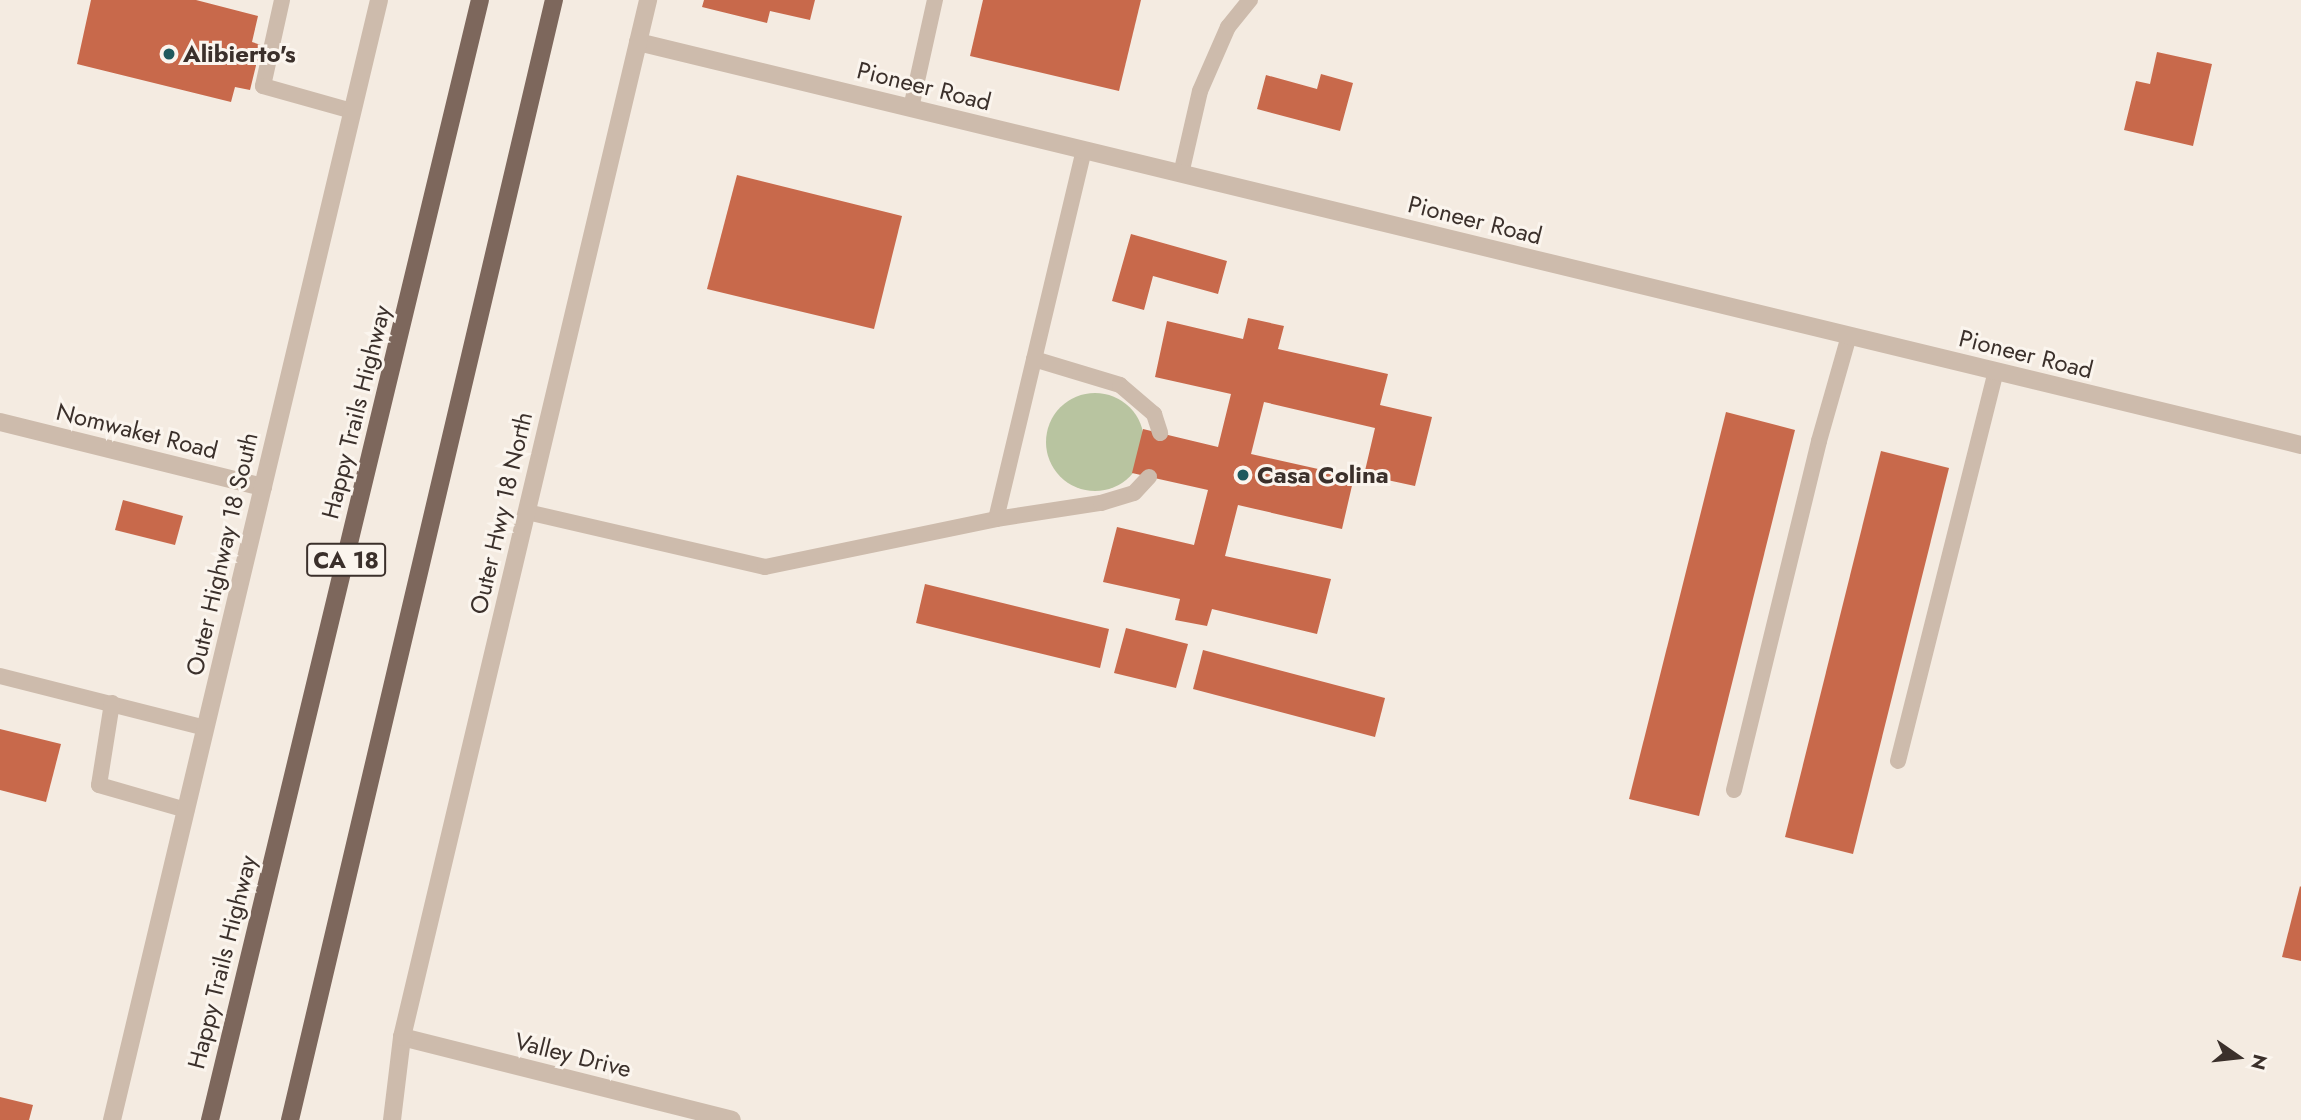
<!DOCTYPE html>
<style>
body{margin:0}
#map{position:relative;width:2301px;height:1120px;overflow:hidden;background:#f4ebe1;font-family:Jost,sans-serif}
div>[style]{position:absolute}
.green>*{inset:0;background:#b8c4a0}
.round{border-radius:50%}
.building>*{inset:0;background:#c8694b}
.service>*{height:16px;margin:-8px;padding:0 8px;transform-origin:8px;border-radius:8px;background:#cdbbac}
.minor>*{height:18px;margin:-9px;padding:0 9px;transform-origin:9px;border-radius:9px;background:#cdbbac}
.tertiary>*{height:18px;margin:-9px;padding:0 9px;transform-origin:9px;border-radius:9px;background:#cdbbac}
.primary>*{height:18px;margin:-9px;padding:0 9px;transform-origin:9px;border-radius:9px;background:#7d675c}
.dots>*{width:19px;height:19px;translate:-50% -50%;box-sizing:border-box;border:4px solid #fbf5ee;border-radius:50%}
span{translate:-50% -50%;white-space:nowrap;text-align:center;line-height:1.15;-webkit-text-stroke:6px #fbf5ee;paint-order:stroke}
.shield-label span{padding:2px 5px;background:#fbf5ee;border:2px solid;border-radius:5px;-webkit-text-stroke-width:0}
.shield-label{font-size:23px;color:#3b302b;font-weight:700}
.poi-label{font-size:24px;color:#3b302b;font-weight:700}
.left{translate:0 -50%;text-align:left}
.street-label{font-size:24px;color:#3b302b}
.north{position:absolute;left:2203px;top:1022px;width:70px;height:70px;-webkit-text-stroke:5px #fbf5ee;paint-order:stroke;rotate:104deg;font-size:19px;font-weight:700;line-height:28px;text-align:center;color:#3b302b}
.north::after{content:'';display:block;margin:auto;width:24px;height:32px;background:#3b302b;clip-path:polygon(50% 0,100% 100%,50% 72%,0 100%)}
</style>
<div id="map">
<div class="green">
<i class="round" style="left:1046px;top:393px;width:98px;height:98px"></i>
</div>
<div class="building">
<i style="clip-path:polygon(91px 0,196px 0,258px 16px,252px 42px,261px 45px,250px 90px,235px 87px,231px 102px,77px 64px)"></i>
<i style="clip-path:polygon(704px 0,815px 0,810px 20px,770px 11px,767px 23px,702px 7px)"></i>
<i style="clip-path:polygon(983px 0,1141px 0,1119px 91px,970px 56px)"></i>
<i style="clip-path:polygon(2157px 52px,2212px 64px,2193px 146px,2124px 130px,2136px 81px,2150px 84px)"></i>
<i style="clip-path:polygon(1321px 74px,1353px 83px,1340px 131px,1257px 109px,1266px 75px,1317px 89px)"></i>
<i style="clip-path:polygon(737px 175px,902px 216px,874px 329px,707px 289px)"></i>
<i style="clip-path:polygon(1131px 234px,1227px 261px,1218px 294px,1153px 276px,1144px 310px,1112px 301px)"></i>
<i style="clip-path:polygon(1248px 318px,1284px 326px,1278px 349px,1388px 374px,1380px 405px,1432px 417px,1415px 486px,1364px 475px,1375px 428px,1264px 402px,1251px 454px,1354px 477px,1342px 529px,1238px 505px,1225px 556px,1331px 579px,1317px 634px,1212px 609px,1207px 626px,1175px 620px,1180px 599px,1103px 582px,1117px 527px,1194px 545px,1208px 490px,1132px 473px,1143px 429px,1218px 447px,1231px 394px,1155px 377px,1167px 321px,1243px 339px)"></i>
<i style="clip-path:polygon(1726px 412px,1795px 430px,1699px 816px,1629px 799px)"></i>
<i style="clip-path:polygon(1881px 451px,1949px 468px,1853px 854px,1785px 837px)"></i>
<i style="clip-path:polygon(123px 500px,183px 516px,175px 545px,115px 530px)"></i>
<i style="clip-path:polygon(925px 584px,1109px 629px,1100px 668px,916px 623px)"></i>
<i style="clip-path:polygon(1126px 628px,1188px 644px,1176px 688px,1114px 673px)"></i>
<i style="clip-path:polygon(1203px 650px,1385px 698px,1375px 737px,1193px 689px)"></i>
<i style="clip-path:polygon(0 729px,61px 744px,46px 802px,0 790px)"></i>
<i style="clip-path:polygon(2300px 886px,2301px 887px,2301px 961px,2282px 957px)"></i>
<i style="clip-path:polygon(0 1097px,33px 1105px,29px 1120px,0 1120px)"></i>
</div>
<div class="service">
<i style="left:282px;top:0;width:88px;rotate:102.5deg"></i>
<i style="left:263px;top:86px;width:92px;rotate:15.7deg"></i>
<i style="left:911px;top:108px;width:111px;rotate:-77.5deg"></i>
<i style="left:1181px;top:174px;width:85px;rotate:-77.1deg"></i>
<i style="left:1200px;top:91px;width:70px;rotate:-66.4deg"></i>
<i style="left:1228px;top:27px;width:35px;rotate:-51deg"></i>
<i style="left:1034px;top:359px;width:90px;rotate:16.8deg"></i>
<i style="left:1120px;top:385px;width:45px;rotate:40.5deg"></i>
<i style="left:1154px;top:414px;width:20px;rotate:72deg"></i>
<i style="left:527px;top:512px;width:244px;rotate:13deg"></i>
<i style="left:765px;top:567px;width:236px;rotate:-11.7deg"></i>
<i style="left:996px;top:519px;width:379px;rotate:-76.6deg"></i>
<i style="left:996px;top:519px;width:106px;rotate:-8.7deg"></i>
<i style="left:1101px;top:503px;width:34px;rotate:-17deg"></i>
<i style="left:1134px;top:493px;width:22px;rotate:-47deg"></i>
<i style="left:0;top:676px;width:211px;rotate:14.2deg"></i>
<i style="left:112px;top:703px;width:83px;rotate:99deg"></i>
<i style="left:99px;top:785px;width:91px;rotate:16deg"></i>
<i style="left:1898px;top:761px;width:402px;rotate:-75.9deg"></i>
<i style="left:1734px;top:790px;width:359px;rotate:-76.3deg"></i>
<i style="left:1819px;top:441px;width:109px;rotate:-74.1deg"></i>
</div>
<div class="minor">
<i style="left:638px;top:42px;width:1711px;rotate:13.62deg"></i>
<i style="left:0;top:422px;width:271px;rotate:13.9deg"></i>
<i style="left:402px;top:1037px;width:340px;rotate:14.1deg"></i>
</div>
<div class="tertiary">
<i style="left:112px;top:1120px;width:1151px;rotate:-76.59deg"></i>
<i style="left:392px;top:1120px;width:84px;rotate:-83.1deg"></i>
<i style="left:402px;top:1037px;width:1066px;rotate:-76.65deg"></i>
</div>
<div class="primary">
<i style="left:210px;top:1120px;width:1152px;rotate:-76.45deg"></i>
<i style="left:290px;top:1120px;width:1151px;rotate:-76.74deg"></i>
</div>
<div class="dots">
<i style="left:169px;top:54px;background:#1f5a5e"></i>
<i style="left:1243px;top:475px;background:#1f5a5e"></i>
</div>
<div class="shield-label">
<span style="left:346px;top:560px">CA 18</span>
</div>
<div class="poi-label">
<span class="left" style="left:183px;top:54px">Alibierto's</span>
<span class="left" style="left:1257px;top:475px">Casa Colina</span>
</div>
<div class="street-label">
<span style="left:924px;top:86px;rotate:14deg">Pioneer Road</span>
<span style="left:1475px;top:220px;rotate:14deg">Pioneer Road</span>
<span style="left:2026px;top:354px;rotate:14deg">Pioneer Road</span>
<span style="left:356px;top:412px;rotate:-76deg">Happy Trails Highway</span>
<span style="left:137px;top:431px;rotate:14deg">Nomwaket Road</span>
<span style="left:501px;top:513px;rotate:-77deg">Outer Hwy 18 North</span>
<span style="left:222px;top:554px;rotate:-77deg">Outer Highway 18 South</span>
<span style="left:222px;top:962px;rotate:-76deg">Happy Trails Highway</span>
<span style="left:573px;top:1055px;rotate:14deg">Valley Drive</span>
</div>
<div class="north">N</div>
</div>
